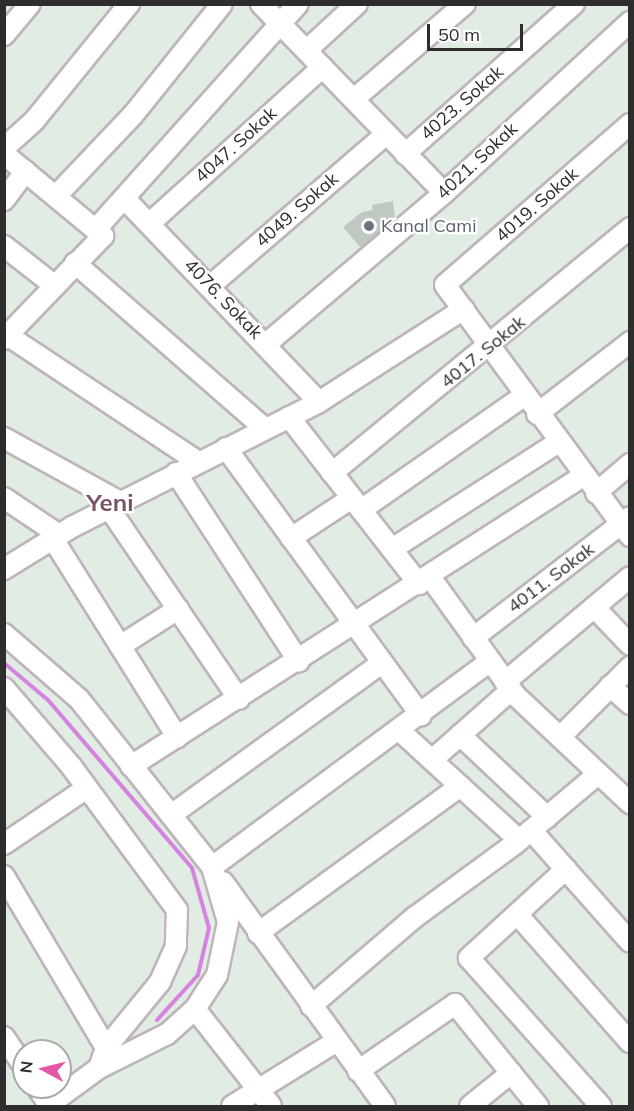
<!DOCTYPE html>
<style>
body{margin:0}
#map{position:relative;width:634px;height:1111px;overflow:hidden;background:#e1ece3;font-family:Mulish,sans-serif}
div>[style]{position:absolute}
.stream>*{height:4px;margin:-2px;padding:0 2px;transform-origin:2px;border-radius:2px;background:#d682e0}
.building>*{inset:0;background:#c0c8c2}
.roads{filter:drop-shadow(2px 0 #bfb4bb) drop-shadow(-2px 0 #bfb4bb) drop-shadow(0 2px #bfb4bb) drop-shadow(0 -2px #bfb4bb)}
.minor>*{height:20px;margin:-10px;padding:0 10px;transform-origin:10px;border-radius:10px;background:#fff}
.dots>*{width:16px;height:16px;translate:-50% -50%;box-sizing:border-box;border:3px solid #fff;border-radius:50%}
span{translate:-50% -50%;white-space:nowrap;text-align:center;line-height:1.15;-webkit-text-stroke:4.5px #fff;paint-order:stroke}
.street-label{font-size:18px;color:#2d2d2d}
.worship-label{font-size:18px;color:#5b616d}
.left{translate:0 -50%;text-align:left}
.district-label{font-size:24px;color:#785267;font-weight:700}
.frame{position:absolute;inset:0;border:6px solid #2d2d2d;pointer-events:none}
.north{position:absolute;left:12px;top:1039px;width:60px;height:60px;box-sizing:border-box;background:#fff;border:2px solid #ababab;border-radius:50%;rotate:277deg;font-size:16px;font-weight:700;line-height:24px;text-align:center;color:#2d2d2d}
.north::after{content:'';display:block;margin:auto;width:21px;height:27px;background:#e457a6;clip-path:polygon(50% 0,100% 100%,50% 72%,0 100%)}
.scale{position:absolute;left:427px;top:24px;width:96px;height:27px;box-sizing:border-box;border:3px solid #2d2d2d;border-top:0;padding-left:8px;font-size:18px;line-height:21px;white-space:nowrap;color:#2d2d2d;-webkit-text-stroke:4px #fff;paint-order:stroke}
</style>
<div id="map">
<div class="stream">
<i style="left:4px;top:663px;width:57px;rotate:40.1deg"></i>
<i style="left:48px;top:700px;width:221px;rotate:49.4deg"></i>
<i style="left:192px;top:868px;width:62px;rotate:74.2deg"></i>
<i style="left:209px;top:928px;width:48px;rotate:103.2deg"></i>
<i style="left:198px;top:975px;width:61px;rotate:132.3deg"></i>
</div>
<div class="building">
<i style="clip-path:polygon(393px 201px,395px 219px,361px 248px,343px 227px,362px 212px,373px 210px,372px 205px)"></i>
</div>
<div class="roads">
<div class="minor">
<i style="left:261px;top:4px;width:263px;rotate:45.9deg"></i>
<i style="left:4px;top:35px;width:40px;rotate:-50deg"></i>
<i style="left:307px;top:50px;width:68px;rotate:-42.6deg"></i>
<i style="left:354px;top:99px;width:146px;rotate:-40.6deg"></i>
<i style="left:630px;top:124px;width:245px;rotate:139deg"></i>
<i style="left:445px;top:285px;width:312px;rotate:53.6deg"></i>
<i style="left:4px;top:148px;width:40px;rotate:-42deg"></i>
<i style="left:34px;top:121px;width:151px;rotate:-50.9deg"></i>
<i style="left:4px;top:154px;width:129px;rotate:39.6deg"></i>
<i style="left:103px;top:236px;width:143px;rotate:133.9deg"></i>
<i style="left:405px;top:154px;width:226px;rotate:-41.6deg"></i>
<i style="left:56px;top:196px;width:112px;rotate:-46.5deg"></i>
<i style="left:133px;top:115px;width:142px;rotate:-51.3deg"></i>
<i style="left:124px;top:198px;width:282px;rotate:46.3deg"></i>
<i style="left:4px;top:200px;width:36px;rotate:-53deg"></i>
<i style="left:149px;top:224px;width:234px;rotate:-42.1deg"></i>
<i style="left:96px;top:229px;width:302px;rotate:-48.1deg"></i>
<i style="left:4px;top:246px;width:63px;rotate:38deg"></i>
<i style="left:75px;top:263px;width:252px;rotate:41.1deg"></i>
<i style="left:210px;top:286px;width:231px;rotate:-40.8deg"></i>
<i style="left:4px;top:333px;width:233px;rotate:33.6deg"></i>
<i style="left:266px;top:344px;width:233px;rotate:-40.3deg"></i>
<i style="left:444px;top:193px;width:253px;rotate:-42.6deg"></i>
<i style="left:537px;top:414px;width:118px;rotate:-37.7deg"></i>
<i style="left:289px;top:417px;width:212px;rotate:52.1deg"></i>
<i style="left:4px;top:438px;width:132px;rotate:28.9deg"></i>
<i style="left:226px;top:448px;width:331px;rotate:53.9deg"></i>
<i style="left:176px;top:473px;width:225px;rotate:56.9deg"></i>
<i style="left:332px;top:473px;width:386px;rotate:-39.4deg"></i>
<i style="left:596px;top:493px;width:45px;rotate:-40.5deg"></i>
<i style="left:4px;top:498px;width:66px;rotate:33.9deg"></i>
<i style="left:109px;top:508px;width:231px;rotate:55.8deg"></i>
<i style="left:361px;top:510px;width:200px;rotate:-35deg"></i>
<i style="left:291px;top:538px;width:73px;rotate:-33.3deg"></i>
<i style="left:53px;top:539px;width:234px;rotate:57.9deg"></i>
<i style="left:392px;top:549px;width:196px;rotate:-32.7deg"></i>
<i style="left:4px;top:569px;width:80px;rotate:-31.7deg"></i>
<i style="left:72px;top:527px;width:277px;rotate:-26.8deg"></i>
<i style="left:319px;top:402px;width:172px;rotate:-32.7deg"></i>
<i style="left:430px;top:577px;width:145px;rotate:54.2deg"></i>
<i style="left:515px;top:695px;width:158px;rotate:43.2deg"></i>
<i style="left:594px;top:607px;width:52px;rotate:46.5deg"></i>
<i style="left:4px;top:634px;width:99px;rotate:40.9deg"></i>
<i style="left:79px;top:699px;width:214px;rotate:51.6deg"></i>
<i style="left:212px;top:867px;width:57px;rotate:73.8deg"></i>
<i style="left:228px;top:922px;width:54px;rotate:101.7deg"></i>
<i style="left:217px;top:975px;width:40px;rotate:122.9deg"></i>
<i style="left:195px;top:1009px;width:38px;rotate:138deg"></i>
<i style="left:167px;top:1034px;width:76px;rotate:153.4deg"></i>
<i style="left:99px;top:1068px;width:64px;rotate:143.8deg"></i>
<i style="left:473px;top:638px;width:198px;rotate:-37.6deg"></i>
<i style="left:120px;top:646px;width:69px;rotate:-32.5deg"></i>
<i style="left:505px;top:682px;width:163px;rotate:-40deg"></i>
<i style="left:610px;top:686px;width:27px;rotate:42deg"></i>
<i style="left:4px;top:688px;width:103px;rotate:49.3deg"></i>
<i style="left:71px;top:766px;width:179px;rotate:53.6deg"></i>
<i style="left:177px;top:910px;width:36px;rotate:92deg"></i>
<i style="left:176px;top:946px;width:39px;rotate:114deg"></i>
<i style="left:160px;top:982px;width:85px;rotate:129.3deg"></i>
<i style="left:106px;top:1048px;width:21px;rotate:109deg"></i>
<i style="left:399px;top:730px;width:163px;rotate:42.5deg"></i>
<i style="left:460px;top:735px;width:120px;rotate:43.3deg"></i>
<i style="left:560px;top:737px;width:99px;rotate:-45deg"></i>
<i style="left:432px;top:760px;width:106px;rotate:-41.5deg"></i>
<i style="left:131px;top:766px;width:537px;rotate:-32.68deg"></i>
<i style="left:171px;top:815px;width:260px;rotate:-35.8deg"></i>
<i style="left:531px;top:830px;width:149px;rotate:48.5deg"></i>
<i style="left:4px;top:844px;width:100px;rotate:-34deg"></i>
<i style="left:212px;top:867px;width:345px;rotate:-36.5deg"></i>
<i style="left:566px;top:869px;width:132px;rotate:137.5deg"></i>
<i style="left:469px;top:958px;width:198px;rotate:48.3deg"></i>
<i style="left:4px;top:876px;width:200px;rotate:59.3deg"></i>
<i style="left:223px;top:882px;width:276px;rotate:54.1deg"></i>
<i style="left:517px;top:914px;width:171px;rotate:48.6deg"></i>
<i style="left:258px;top:933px;width:250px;rotate:-36deg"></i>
<i style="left:311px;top:1006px;width:137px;rotate:-40.6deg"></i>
<i style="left:415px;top:917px;width:125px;rotate:-36.2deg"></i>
<i style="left:516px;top:843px;width:107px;rotate:-40.1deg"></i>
<i style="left:195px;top:1009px;width:123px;rotate:51.9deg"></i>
<i style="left:4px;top:1037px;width:36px;rotate:56deg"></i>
<i style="left:358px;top:1071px;width:118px;rotate:-34.6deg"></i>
<i style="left:455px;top:1004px;width:132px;rotate:50.9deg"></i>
<i style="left:37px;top:1087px;width:22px;rotate:56deg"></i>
<i style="left:232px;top:1106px;width:123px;rotate:-31.8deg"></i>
<i style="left:470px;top:1106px;width:53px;rotate:-38.8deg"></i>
</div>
</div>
<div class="dots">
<i style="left:369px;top:226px;background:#6b7280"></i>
</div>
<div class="street-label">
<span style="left:462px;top:103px;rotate:-41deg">4023. Sokak</span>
<span style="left:236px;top:145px;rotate:-42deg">4047. Sokak</span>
<span style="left:477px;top:161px;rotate:-43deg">4021. Sokak</span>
<span style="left:537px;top:205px;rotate:-41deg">4019. Sokak</span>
<span style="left:297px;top:210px;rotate:-41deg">4049. Sokak</span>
<span style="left:223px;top:299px;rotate:46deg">4076. Sokak</span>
<span style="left:483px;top:352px;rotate:-39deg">4017. Sokak</span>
<span style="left:551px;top:578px;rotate:-37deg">4011. Sokak</span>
</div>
<div class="worship-label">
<span class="left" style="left:381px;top:226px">Kanal Cami</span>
</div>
<div class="district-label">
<span style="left:110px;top:503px">Yeni</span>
</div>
<div class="frame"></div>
<div class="north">N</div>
<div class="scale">50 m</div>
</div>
